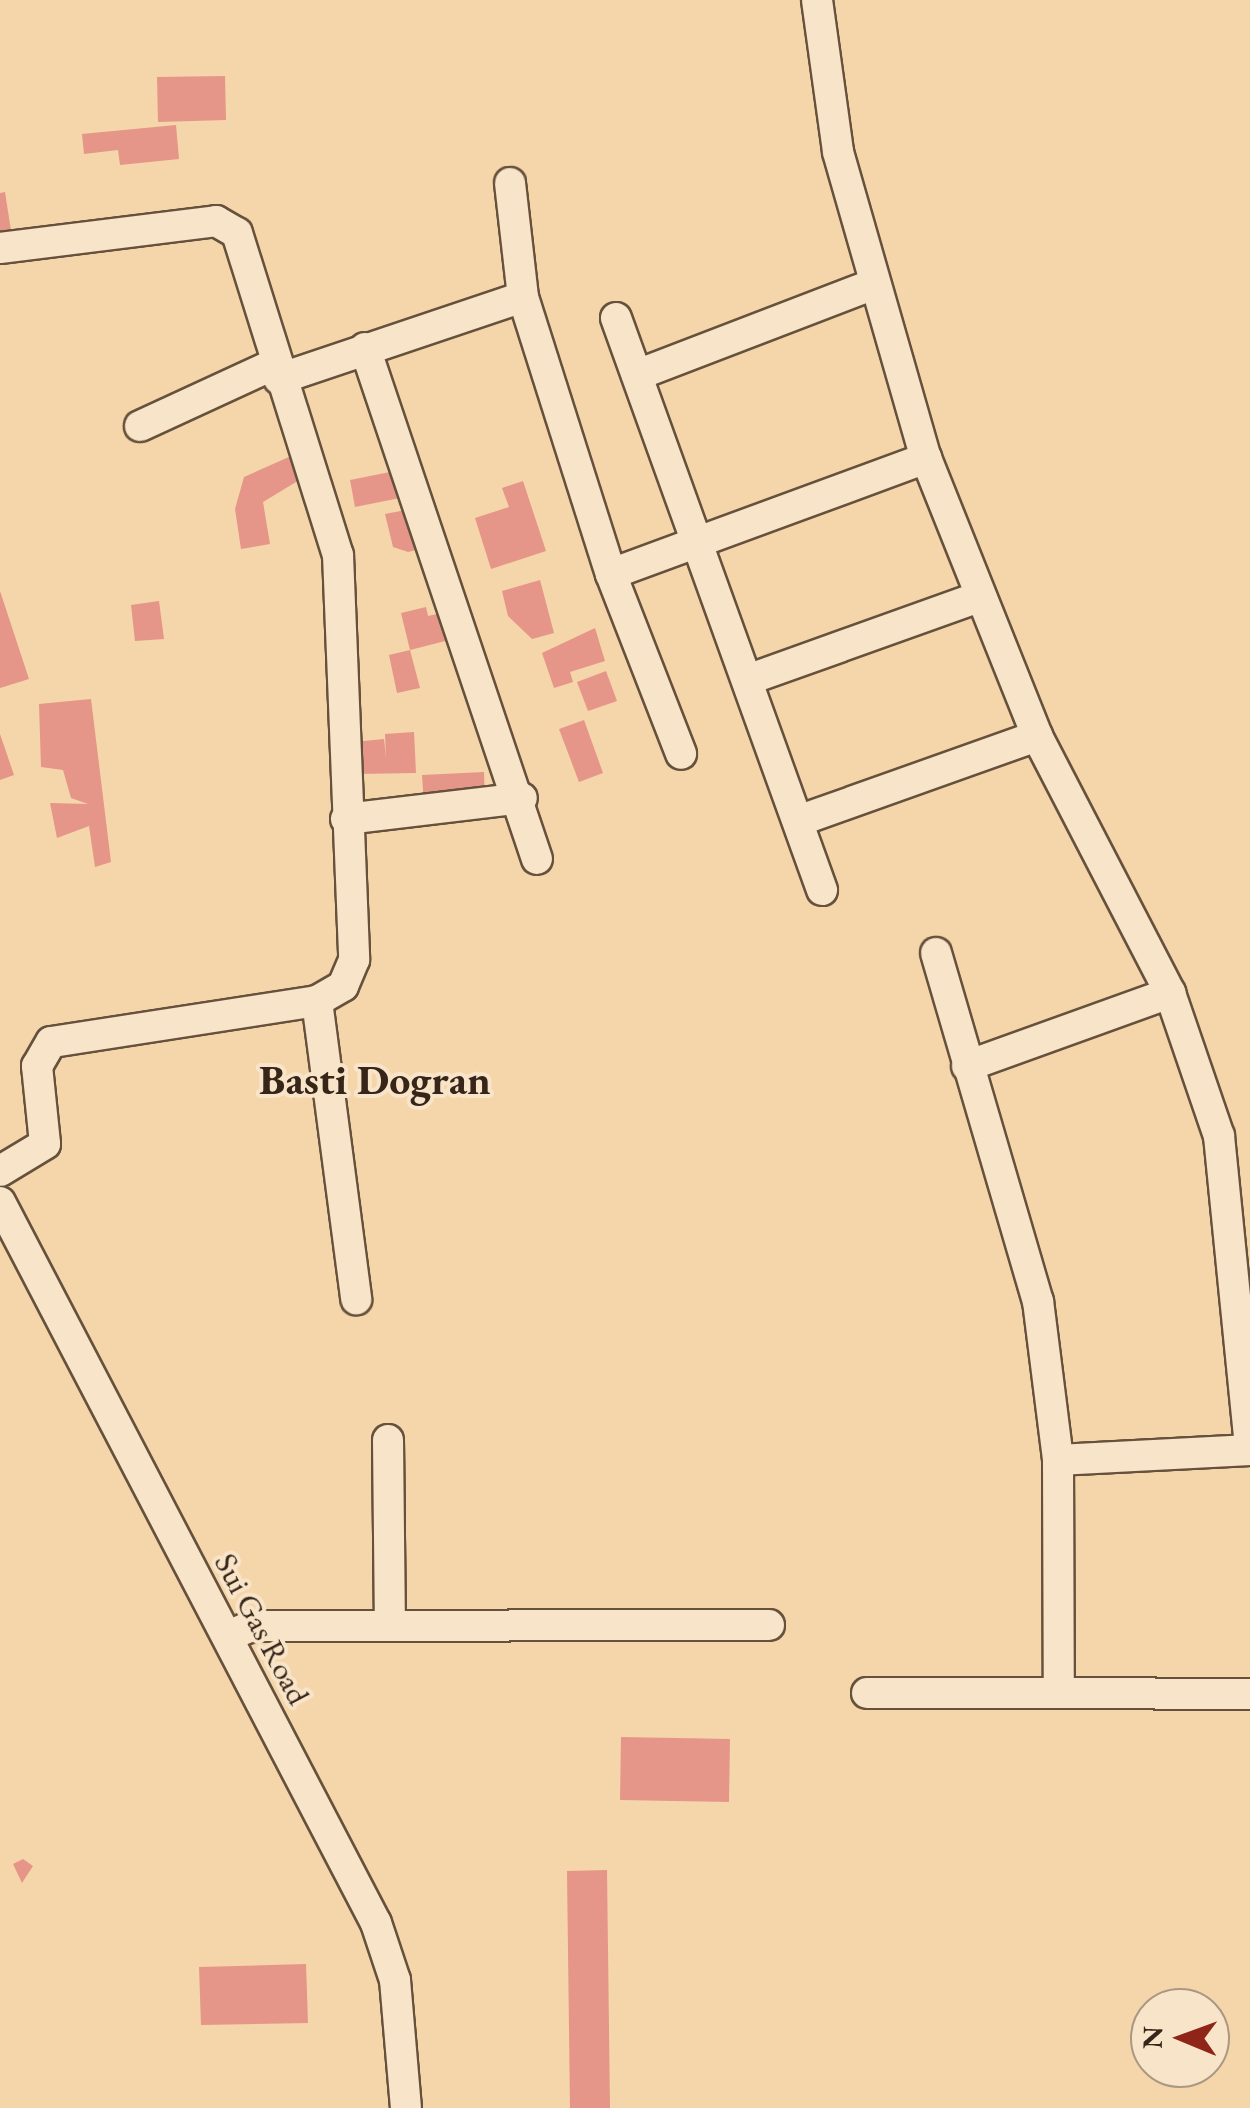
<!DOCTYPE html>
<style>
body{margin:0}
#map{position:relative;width:1250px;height:2108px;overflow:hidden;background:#f5d5aa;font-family:"EB Garamond",serif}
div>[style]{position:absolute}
.building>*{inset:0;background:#e59688}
.roads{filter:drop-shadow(2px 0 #66513c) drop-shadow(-2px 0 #66513c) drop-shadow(0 2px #66513c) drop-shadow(0 -2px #66513c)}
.street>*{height:30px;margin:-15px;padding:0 15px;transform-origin:15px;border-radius:15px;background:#f8e4c8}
span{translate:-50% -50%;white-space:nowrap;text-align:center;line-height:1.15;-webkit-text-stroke:8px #f8e4c8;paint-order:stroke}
.street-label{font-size:32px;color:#362518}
.district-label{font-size:42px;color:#362518;font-weight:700}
.north{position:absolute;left:1130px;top:1988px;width:100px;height:100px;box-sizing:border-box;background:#f8e4c8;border:2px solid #aa9882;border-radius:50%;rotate:271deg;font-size:28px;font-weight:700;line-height:40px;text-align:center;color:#362518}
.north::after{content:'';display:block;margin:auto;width:35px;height:45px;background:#8f2418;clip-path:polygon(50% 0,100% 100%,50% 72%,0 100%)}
</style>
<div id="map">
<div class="building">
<i style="clip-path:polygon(225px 76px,226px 120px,158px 122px,157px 77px)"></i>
<i style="clip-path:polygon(176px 125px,179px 159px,120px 165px,118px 150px,84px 154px,82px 134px)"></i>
<i style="clip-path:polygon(5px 192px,12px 237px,0 239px,0 193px)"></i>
<i style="clip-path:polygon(291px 456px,301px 479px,263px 502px,270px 544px,241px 549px,235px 509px,244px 477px)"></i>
<i style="clip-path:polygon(395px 471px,400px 498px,355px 507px,350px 480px)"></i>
<i style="clip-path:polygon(523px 481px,546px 551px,491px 569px,475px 518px,509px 507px,502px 488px)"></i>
<i style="clip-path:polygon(411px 509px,420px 549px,408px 552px,393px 547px,385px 514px)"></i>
<i style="clip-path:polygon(540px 580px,554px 633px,532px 639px,508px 616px,502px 591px)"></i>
<i style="clip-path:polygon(0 591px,29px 679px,0 688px)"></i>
<i style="clip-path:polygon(159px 601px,164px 639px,135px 641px,131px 605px)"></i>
<i style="clip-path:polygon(426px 607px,428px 616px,446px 612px,453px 639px,410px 650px,420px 688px,397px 693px,389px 655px,410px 650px,401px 613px)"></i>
<i style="clip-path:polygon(595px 628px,605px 661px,570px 672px,573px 682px,554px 688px,542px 653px)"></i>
<i style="clip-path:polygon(606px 671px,617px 701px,588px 711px,577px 682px)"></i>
<i style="clip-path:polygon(91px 699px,111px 862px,95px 867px,89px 826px,57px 838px,50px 803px,88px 804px,71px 798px,63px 770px,41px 767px,39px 704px)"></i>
<i style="clip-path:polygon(584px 720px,603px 773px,579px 782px,559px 729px)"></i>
<i style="clip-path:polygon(414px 732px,416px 773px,357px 774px,354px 742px,384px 739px,386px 757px,385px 734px)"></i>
<i style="clip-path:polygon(0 734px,14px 775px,0 780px)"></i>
<i style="clip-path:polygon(484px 772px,485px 801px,424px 805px,422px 775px)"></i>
<i style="clip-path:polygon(621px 1737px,730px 1739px,729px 1802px,620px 1800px)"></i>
<i style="clip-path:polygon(23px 1859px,33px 1866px,22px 1883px,13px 1864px)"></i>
<i style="clip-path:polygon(607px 1870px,610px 2108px,570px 2108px,567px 1871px)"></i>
<i style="clip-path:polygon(306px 1964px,308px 2023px,201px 2025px,199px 1967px)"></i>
</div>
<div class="roads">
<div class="street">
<i style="left:817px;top:0;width:153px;rotate:82.1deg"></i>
<i style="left:838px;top:152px;width:318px;rotate:74deg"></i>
<i style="left:926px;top:458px;width:299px;rotate:68.2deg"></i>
<i style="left:1037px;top:736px;width:289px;rotate:62.6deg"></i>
<i style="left:1170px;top:993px;width:151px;rotate:71.1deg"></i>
<i style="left:1219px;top:1136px;width:313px;rotate:84.3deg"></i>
<i style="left:510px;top:183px;width:115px;rotate:83.5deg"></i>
<i style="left:523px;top:297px;width:291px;rotate:72.4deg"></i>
<i style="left:611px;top:574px;width:193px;rotate:68.7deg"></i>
<i style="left:0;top:248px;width:218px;rotate:-7.1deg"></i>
<i style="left:216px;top:221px;width:24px;rotate:30deg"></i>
<i style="left:237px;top:233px;width:337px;rotate:72.6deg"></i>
<i style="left:338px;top:555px;width:405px;rotate:87.7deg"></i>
<i style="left:354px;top:960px;width:28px;rotate:113deg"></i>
<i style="left:343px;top:986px;width:30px;rotate:150deg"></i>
<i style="left:317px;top:1001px;width:269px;rotate:171.2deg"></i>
<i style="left:51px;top:1042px;width:28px;rotate:120deg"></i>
<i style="left:37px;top:1066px;width:78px;rotate:84.1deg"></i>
<i style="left:45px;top:1144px;width:52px;rotate:149deg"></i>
<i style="left:616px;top:318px;width:608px;rotate:70.19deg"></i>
<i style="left:365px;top:348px;width:539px;rotate:71.4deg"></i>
<i style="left:637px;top:375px;width:252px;rotate:-21deg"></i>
<i style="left:279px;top:379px;width:257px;rotate:-18.6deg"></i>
<i style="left:140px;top:426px;width:149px;rotate:-24.7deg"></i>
<i style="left:611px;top:574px;width:336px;rotate:-20.2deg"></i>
<i style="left:747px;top:680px;width:243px;rotate:-19.7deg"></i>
<i style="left:346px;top:819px;width:177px;rotate:-6.8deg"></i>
<i style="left:798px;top:821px;width:254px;rotate:-19.6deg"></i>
<i style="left:936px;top:953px;width:363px;rotate:73.7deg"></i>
<i style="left:1038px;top:1301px;width:160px;rotate:82.8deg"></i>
<i style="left:1058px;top:1460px;width:232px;rotate:89.8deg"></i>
<i style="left:317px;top:1001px;width:301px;rotate:82.5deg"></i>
<i style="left:967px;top:1066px;width:216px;rotate:-19.8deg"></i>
<i style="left:0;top:1202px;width:813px;rotate:62.46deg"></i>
<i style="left:376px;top:1923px;width:60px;rotate:71.6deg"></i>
<i style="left:395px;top:1980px;width:128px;rotate:85.1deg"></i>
<i style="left:388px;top:1440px;width:185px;rotate:89.4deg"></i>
<i style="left:1058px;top:1460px;width:192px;rotate:-3deg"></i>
<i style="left:228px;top:1636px;width:26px;rotate:-23deg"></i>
<i style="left:252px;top:1626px;width:517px;rotate:-0.11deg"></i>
<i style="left:867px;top:1693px;width:383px;rotate:0.1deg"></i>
</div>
</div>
<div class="street-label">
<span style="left:262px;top:1629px;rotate:62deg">Sui Gas Road</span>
</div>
<div class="district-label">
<span style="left:375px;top:1080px">Basti Dogran</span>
</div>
<div class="north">N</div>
</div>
